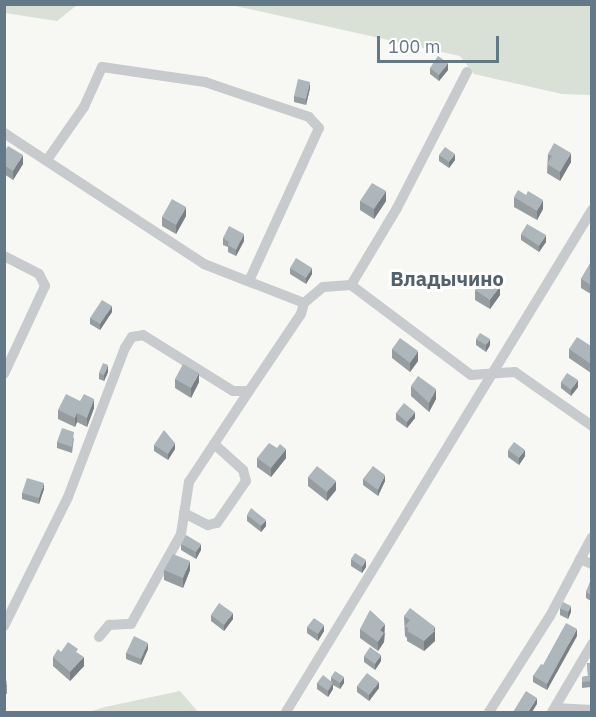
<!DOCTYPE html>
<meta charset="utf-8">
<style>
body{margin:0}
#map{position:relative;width:596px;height:717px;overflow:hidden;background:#f7f7f4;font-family:"IBM Plex Sans",sans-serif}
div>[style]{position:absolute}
.green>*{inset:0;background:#d9e0d5}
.minor>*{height:10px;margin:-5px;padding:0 5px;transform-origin:5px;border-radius:5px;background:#c7cbce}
.wall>*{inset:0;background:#959da1}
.shaded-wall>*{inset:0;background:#797f83}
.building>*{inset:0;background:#adb6bb}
span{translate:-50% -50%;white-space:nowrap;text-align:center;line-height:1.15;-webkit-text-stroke:6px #fff;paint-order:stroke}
.quarter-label{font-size:20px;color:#52616c;font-weight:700}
.frame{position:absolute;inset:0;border:6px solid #647987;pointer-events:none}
.scale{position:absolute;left:377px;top:36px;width:122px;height:27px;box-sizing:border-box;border:3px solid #647987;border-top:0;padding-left:8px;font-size:18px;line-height:21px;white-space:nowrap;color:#647987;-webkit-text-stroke:4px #fff;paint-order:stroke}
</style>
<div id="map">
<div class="green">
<i style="clip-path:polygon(4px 5px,5px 4px,77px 5px,57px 21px,5px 13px)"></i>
<i style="clip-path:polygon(231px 5px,591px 5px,591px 95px,562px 94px,474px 74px,460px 56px)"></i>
<i style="clip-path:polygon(180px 691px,198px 712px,89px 712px,105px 707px)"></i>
</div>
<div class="minor">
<i style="left:4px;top:133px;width:239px;rotate:33.2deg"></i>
<i style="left:204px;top:264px;width:107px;rotate:21.3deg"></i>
<i style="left:304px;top:303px;width:25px;rotate:-40deg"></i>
<i style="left:323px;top:287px;width:28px;rotate:-4deg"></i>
<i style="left:351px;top:285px;width:150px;rotate:36.9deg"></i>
<i style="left:471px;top:375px;width:44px;rotate:-3.9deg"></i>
<i style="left:515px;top:372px;width:94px;rotate:35deg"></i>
<i style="left:47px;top:160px;width:65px;rotate:-55.1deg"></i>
<i style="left:84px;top:107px;width:44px;rotate:-65.8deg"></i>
<i style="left:102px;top:67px;width:104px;rotate:8.3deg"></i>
<i style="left:205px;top:82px;width:110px;rotate:18.6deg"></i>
<i style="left:309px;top:117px;width:15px;rotate:48deg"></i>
<i style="left:319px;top:128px;width:168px;rotate:114.6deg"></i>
<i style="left:4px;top:256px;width:39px;rotate:27deg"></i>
<i style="left:39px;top:274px;width:13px;rotate:63deg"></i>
<i style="left:45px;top:286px;width:97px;rotate:115deg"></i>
<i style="left:351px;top:285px;width:90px;rotate:-59.1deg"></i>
<i style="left:397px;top:208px;width:153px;rotate:-62.8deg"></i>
<i style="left:184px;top:513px;width:27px;rotate:27deg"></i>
<i style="left:208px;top:525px;width:9px;rotate:-13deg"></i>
<i style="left:217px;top:523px;width:51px;rotate:-55.4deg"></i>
<i style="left:246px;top:481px;width:11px;rotate:-105deg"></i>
<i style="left:243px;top:470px;width:39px;rotate:-138deg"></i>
<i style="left:580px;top:559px;width:13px;rotate:23deg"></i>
<i style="left:4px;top:626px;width:144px;rotate:-63.6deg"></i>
<i style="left:68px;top:497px;width:160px;rotate:-69.1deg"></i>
<i style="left:125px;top:348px;width:13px;rotate:-58deg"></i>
<i style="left:132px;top:337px;width:11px;rotate:-10deg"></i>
<i style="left:143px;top:335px;width:106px;rotate:31.9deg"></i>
<i style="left:233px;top:391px;width:16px"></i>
<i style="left:249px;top:391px;width:93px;rotate:-56deg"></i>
<i style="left:301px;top:314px;width:11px;rotate:-75deg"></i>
<i style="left:99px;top:637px;width:16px;rotate:-50deg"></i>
<i style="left:109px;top:625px;width:22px;rotate:-3deg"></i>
<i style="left:131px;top:624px;width:103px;rotate:-60.9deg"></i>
<i style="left:181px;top:534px;width:53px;rotate:-81.3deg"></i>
<i style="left:189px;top:482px;width:109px;rotate:-56.6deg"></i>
<i style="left:555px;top:708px;width:37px;rotate:3deg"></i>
<i style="left:286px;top:712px;width:588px;rotate:-58.64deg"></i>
<i style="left:489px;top:712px;width:114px;rotate:-57.6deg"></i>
<i style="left:550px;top:616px;width:89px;rotate:-62deg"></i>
<i style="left:552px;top:712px;width:79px;rotate:-59.5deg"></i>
</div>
<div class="wall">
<i style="clip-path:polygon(430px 68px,448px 70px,439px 81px,430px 74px)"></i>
<i style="clip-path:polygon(310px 88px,306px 105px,294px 102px,294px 96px)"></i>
<i style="clip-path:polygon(4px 152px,23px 164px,13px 180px,4px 174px)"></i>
<i style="clip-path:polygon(548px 154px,571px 162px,560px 181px,547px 173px)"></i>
<i style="clip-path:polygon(439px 155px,455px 160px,449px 168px,439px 161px)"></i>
<i style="clip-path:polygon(514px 197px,543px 209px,537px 220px,514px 207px)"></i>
<i style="clip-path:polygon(360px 201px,386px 201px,374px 219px,360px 210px)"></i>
<i style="clip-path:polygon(186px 216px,176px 234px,162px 226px,162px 217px)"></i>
<i style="clip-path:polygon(521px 234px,546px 242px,539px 252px,521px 240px)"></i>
<i style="clip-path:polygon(223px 238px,244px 241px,236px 256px,228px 252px,228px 247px,223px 245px)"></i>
<i style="clip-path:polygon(591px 262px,591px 294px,581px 288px,581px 279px)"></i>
<i style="clip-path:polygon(290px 268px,312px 274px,306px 284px,290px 274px)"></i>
<i style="clip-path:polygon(475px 290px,500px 295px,490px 309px,475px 300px)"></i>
<i style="clip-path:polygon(112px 312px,100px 330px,90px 324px,90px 318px)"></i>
<i style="clip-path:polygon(476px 339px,490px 345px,486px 352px,476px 345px)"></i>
<i style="clip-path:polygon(591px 346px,591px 373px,569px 358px,569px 349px)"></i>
<i style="clip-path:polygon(392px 349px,418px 361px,410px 372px,392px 358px)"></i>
<i style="clip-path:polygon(108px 372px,104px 381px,99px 379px,99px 373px)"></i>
<i style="clip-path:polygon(175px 379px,199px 382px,191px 398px,175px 388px)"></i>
<i style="clip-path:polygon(561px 382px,578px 387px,571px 396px,561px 388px)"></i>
<i style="clip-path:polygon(411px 386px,436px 399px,429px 412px,411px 396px)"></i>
<i style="clip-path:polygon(80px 401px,94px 408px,87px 427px,77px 422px,75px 427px,58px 419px,58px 410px)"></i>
<i style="clip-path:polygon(396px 413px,415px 418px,407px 428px,396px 420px)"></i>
<i style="clip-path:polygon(74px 438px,72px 453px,57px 448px,57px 442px)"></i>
<i style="clip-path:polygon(154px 445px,175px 449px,168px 460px,154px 451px)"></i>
<i style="clip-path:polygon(508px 450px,525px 456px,519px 465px,508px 457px)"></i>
<i style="clip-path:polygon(257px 458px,286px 458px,271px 477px,257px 467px)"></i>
<i style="clip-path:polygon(308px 477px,336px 490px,327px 501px,308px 486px)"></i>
<i style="clip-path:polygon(363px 479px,385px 481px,378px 496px,363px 485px)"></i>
<i style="clip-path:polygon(44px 489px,39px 504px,22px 499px,22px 493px)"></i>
<i style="clip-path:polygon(247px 515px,266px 526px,261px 532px,247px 521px)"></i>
<i style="clip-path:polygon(181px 544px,201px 550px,196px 559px,181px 550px)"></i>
<i style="clip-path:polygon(351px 559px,366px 567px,362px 573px,351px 566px)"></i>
<i style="clip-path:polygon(164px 570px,190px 570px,183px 588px,164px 580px)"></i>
<i style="clip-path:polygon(591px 580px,591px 601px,586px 598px,586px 592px)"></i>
<i style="clip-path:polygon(560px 608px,571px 612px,568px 619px,560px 615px)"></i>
<i style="clip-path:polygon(211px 615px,233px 619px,224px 631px,211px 621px)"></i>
<i style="clip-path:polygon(404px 616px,435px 631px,435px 641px,424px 651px,407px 641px,407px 638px,405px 636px)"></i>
<i style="clip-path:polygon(307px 627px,324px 631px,318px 641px,307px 633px)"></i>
<i style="clip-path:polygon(360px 629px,385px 633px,384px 642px,378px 651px,360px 638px)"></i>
<i style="clip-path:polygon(577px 636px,547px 690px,533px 682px,533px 676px)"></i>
<i style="clip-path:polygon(148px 649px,141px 665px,126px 659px,126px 653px)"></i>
<i style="clip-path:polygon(61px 652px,78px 653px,84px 666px,70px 681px,53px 666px,53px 657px)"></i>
<i style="clip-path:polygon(364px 656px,381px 661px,375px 670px,364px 662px)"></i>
<i style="clip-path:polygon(587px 663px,591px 663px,591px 687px,582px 688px,582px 677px,588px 676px)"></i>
<i style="clip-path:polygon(4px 670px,7px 685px,7px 694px,4px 694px)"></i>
<i style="clip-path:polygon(331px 677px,344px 683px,340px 689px,333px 685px,333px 689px,328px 697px,317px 689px,317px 683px,331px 681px)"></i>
<i style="clip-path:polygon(357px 686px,379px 688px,369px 701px,357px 692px)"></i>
</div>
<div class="shaded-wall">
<i style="clip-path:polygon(448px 63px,448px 70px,439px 81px,439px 75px)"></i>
<i style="clip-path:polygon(310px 82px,310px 88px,306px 105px,306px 99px)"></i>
<i style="clip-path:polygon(571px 153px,571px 162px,560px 181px,560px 172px)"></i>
<i style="clip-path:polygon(455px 154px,455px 160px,449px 168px,449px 162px)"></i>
<i style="clip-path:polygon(23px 155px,23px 164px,13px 180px,13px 171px)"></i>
<i style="clip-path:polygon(386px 191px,386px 201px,374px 219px,374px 209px)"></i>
<i style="clip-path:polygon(543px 200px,543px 209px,537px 220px,537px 211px)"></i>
<i style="clip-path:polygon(186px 207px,186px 216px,176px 234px,176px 225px)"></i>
<i style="clip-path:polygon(244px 234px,244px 241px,236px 256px,236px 250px)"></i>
<i style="clip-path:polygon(546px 235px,546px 242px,539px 252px,539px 246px)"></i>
<i style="clip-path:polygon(312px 268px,312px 274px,306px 284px,306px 278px)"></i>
<i style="clip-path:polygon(500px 286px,500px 295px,490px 309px,490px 300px)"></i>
<i style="clip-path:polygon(112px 306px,112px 312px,100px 330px,100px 324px)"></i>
<i style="clip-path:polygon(490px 339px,490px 345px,486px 352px,486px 345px)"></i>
<i style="clip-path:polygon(418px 351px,418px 361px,410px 372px,410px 363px)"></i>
<i style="clip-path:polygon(108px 365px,108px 372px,104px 381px,104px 375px)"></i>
<i style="clip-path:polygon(199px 373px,199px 382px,191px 398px,191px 388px)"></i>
<i style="clip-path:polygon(578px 380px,578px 387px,571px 396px,571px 390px)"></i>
<i style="clip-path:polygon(436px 389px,436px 399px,429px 412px,429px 403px)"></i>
<i style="clip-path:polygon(94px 399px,94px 408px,87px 427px,87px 418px)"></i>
<i style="clip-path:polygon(415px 412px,415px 418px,407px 428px,407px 422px)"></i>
<i style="clip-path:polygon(77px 413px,77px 422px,75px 427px,75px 418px)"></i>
<i style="clip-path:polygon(175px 443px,175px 449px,168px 460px,168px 454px)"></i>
<i style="clip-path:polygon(286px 449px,286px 458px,271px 477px,271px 468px)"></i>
<i style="clip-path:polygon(525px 450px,525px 456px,519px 465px,519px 458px)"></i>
<i style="clip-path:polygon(385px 475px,385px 481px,378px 496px,378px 490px)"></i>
<i style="clip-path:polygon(336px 481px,336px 490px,327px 501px,327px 492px)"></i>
<i style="clip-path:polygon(44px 483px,44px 489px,39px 504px,39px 498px)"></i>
<i style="clip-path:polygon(266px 520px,266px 526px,261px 532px,261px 526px)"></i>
<i style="clip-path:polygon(201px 544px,201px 550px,196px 559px,196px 552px)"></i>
<i style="clip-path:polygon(366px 560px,366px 567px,362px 573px,362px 567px)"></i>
<i style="clip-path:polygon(190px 561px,190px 570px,183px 588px,183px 578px)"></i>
<i style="clip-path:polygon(571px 606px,571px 612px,568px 619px,568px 612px)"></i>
<i style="clip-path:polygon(233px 613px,233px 619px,224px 631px,224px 625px)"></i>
<i style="clip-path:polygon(385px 624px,384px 642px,378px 651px,378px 642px,380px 630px)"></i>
<i style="clip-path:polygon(324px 625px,324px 631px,318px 641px,318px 634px)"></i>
<i style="clip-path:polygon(435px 627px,435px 641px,424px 651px,424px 641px)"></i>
<i style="clip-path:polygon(577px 629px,577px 636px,547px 690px,547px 684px)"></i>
<i style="clip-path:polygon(148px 643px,148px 649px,141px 665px,141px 659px)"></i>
<i style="clip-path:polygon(381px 655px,381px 661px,375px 670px,375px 664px)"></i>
<i style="clip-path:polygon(84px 657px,84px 666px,70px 681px,70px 672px)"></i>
<i style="clip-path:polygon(344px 677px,344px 683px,340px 689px,340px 683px)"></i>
<i style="clip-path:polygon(379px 682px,379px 688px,369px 701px,369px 695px)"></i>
<i style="clip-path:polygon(333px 683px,333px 689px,328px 697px,328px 691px)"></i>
<i style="clip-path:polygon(537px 698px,537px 704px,532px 712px,528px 712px)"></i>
</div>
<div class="building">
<i style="clip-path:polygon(438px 56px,448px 63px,439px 75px,430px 68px)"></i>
<i style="clip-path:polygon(298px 79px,310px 82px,306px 99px,294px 96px)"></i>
<i style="clip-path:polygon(554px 143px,571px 153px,560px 172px,547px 164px,552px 156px,548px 154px)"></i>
<i style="clip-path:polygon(8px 146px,23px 155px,13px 171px,4px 165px,4px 152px)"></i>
<i style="clip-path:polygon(445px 147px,455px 154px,449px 162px,439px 155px)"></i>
<i style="clip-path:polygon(372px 183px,386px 191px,374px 209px,360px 201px)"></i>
<i style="clip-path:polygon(518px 190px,526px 195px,528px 191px,543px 200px,537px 211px,514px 197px)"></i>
<i style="clip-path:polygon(172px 199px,186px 207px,176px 225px,162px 217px)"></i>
<i style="clip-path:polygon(527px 224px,546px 235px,539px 246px,521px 234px)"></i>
<i style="clip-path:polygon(229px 226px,244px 234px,236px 250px,228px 245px,229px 242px,223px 238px)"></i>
<i style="clip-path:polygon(296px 258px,312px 268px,306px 278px,290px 268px)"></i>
<i style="clip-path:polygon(591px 262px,591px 285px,581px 279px)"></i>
<i style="clip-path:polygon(485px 276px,500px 286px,490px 300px,475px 290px)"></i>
<i style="clip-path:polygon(102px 300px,112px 306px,100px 324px,90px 318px)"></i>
<i style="clip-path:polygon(480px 333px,490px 339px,486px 345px,476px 339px)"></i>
<i style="clip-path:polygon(577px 337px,591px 346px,591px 364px,569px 349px)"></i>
<i style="clip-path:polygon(400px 338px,418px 351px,410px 363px,392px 349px)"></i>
<i style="clip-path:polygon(103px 363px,108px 365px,104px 375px,99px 373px)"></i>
<i style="clip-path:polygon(183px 364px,199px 373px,191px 388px,175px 379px)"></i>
<i style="clip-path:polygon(567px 373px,578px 380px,571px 390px,561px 382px)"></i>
<i style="clip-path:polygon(418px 376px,436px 389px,429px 403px,411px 386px)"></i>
<i style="clip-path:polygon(66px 394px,80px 401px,84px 394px,94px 399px,87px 418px,77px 413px,75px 418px,58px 410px)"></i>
<i style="clip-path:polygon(404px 403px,415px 412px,407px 422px,396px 413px)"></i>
<i style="clip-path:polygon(62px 428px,74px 432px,72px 447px,57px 442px)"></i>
<i style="clip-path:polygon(164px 430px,175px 443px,168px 454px,154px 445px)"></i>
<i style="clip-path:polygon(514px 442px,525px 450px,519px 458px,508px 450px)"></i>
<i style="clip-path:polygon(269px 443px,277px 448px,280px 444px,286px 449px,271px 468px,257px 458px)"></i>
<i style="clip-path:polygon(317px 466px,336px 481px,327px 492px,308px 477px)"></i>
<i style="clip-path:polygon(373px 466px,385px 475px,378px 490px,363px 479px)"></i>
<i style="clip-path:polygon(27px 478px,44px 483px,39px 498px,22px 493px)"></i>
<i style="clip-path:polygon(251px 508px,266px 520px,261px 526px,247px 515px)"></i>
<i style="clip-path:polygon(186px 535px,201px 544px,196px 552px,181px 544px)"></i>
<i style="clip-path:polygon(355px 553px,366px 560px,362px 567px,351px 559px)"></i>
<i style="clip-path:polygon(173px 554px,190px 561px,183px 578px,164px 570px)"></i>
<i style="clip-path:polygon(591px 580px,591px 595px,586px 592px)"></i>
<i style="clip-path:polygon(563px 602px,571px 606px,568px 612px,560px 608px)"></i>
<i style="clip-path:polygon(219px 603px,233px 613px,224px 625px,211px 615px)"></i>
<i style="clip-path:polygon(410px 608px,435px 627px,433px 629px,435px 631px,424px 641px,407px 631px,409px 629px,405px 626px,410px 620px,404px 616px)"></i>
<i style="clip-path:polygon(370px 610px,385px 624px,380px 630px,384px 633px,378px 642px,360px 629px)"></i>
<i style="clip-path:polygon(314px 618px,324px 625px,318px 634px,307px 627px)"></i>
<i style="clip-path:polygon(566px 623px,577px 629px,547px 684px,533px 676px,541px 664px,543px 665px)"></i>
<i style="clip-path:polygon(134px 636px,148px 643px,141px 659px,126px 653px)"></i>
<i style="clip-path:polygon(68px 642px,78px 649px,76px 652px,84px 657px,70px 672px,53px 657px,58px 649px,61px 652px)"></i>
<i style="clip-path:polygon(370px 647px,381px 655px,375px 664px,364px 656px)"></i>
<i style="clip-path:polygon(587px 663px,591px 663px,591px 681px,582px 682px,582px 677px,588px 676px)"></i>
<i style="clip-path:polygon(4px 670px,7px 685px,4px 685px)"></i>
<i style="clip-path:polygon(335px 671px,344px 677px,340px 683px,331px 677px)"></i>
<i style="clip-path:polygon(367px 673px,379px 682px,369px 695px,357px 686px)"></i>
<i style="clip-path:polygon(323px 675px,333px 683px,328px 691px,317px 683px)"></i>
<i style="clip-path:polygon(526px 691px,537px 698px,528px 712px,513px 712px)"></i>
</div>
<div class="quarter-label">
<span style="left:447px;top:278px">Владычино</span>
</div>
<div class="frame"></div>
<div class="scale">100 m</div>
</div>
